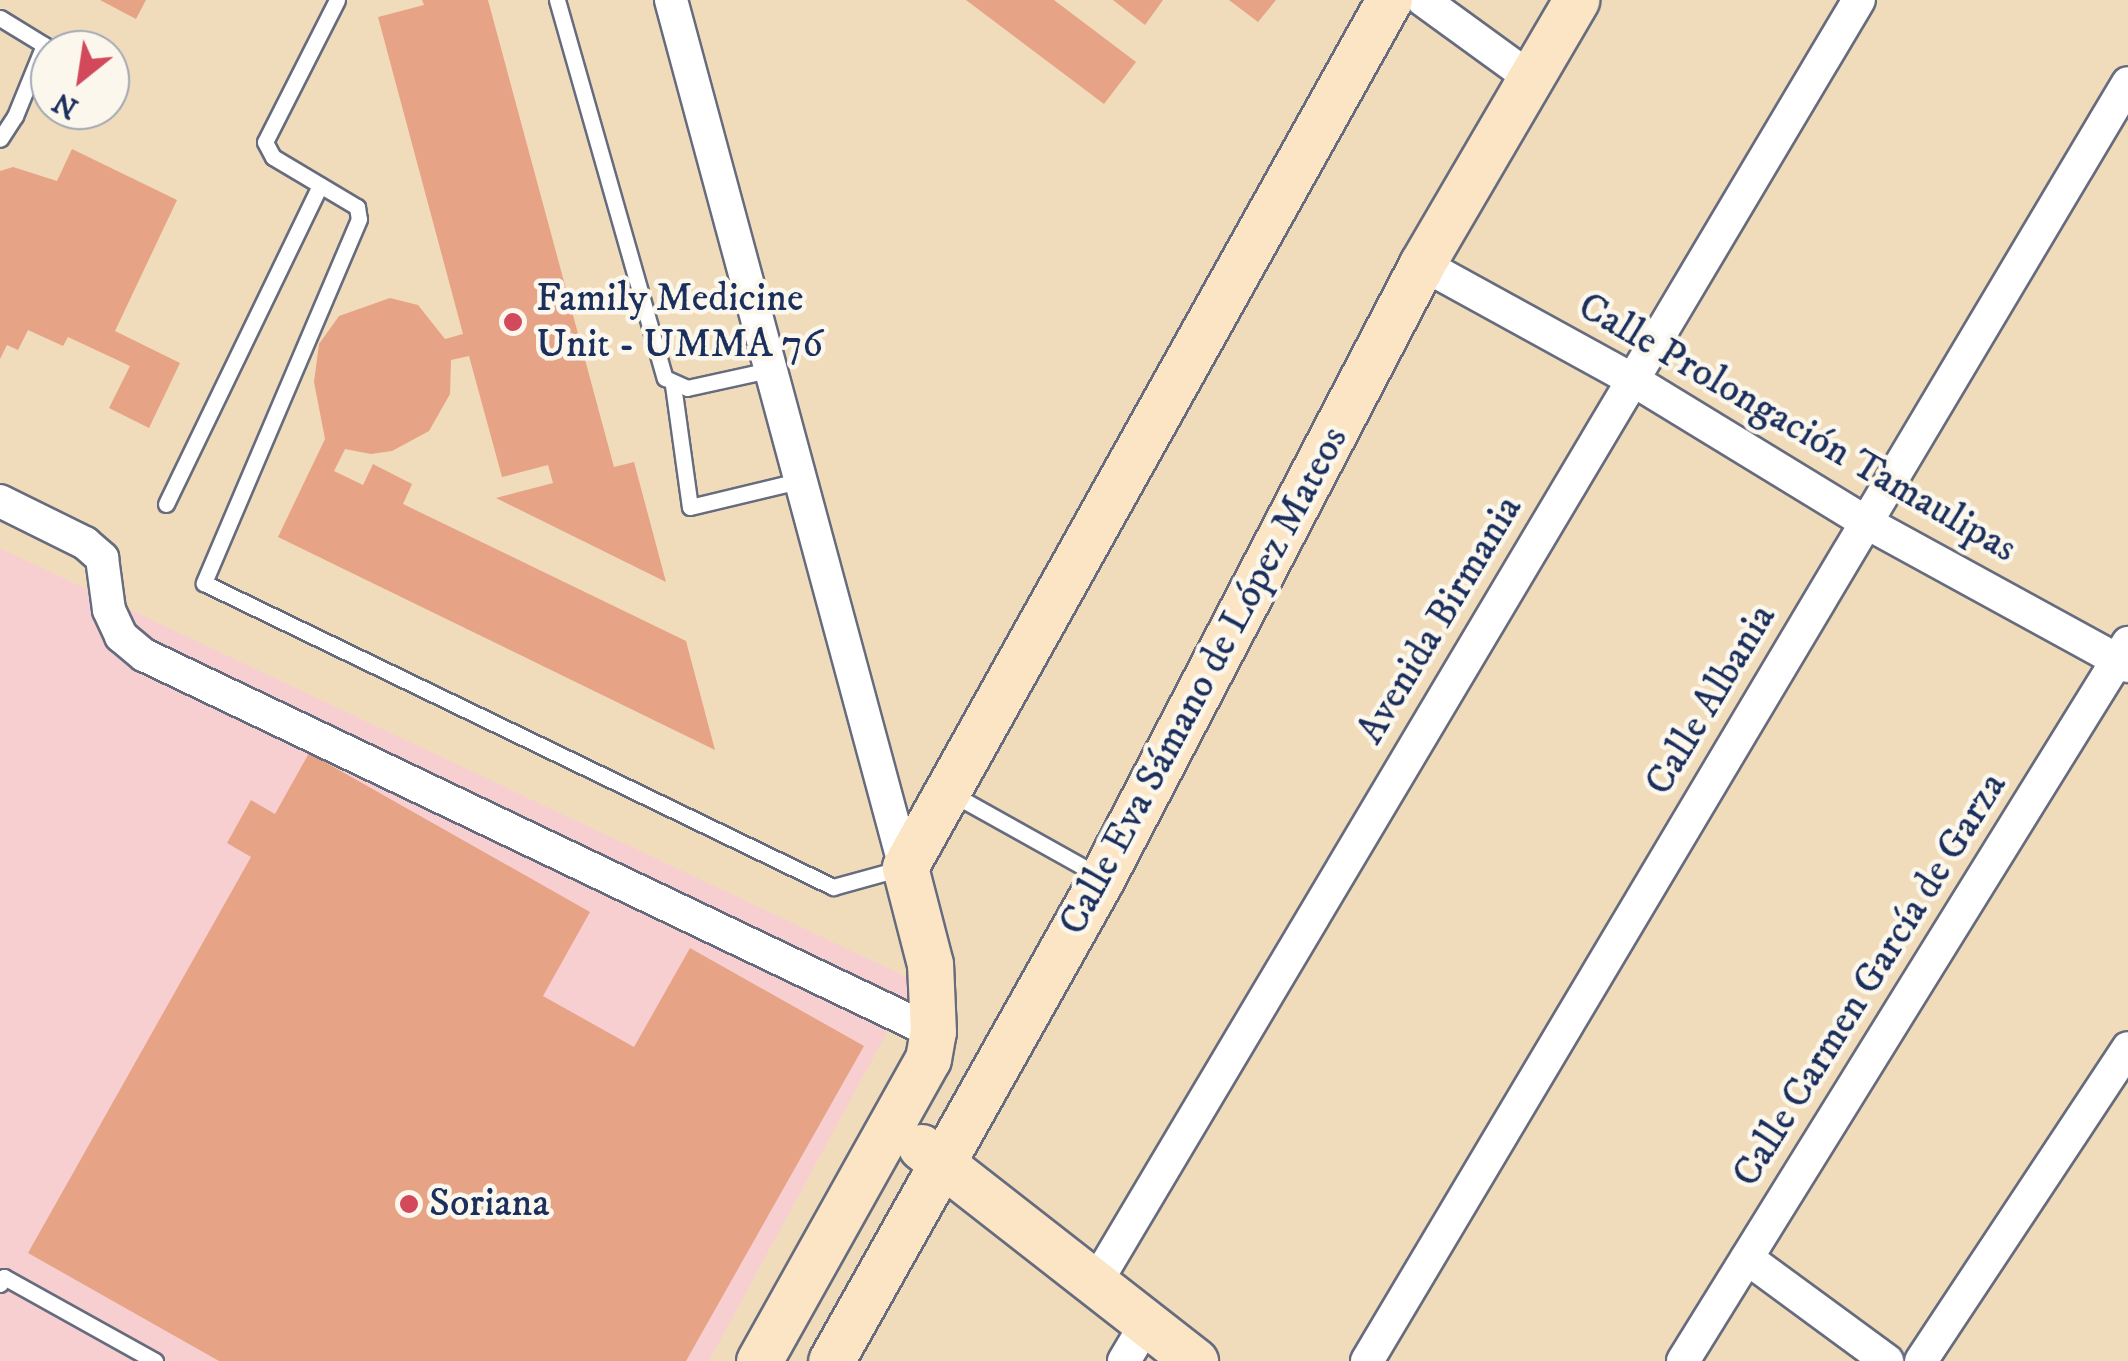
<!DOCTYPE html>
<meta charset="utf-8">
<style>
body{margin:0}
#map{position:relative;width:2128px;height:1361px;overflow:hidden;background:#f0dcba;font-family:"IM FELL DW Pica",serif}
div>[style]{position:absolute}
.built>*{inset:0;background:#f7cfd1}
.building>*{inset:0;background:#e7a386}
.roads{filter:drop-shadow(2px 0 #666c7e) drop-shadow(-2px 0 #666c7e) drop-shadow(0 2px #666c7e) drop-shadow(0 -2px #666c7e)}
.lane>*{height:15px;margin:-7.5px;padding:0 7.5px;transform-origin:7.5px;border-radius:7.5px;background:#fff}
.street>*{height:32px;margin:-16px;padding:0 16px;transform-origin:16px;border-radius:16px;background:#fff}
.secondary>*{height:45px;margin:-22.5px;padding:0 22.5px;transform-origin:22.5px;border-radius:22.5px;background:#fce5c4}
.dots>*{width:28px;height:28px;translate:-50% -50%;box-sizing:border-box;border:5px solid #fbf7ec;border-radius:50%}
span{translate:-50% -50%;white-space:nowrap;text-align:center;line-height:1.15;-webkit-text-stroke:9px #fbf7ec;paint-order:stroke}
.poi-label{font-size:40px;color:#1b2f5e}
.left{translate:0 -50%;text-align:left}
.street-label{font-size:40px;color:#1b2f5e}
.north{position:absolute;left:30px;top:30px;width:100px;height:100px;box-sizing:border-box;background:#fbf7ec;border:2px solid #a1a7b3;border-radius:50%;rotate:210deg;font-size:28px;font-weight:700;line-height:40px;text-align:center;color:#1b2f5e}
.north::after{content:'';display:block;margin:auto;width:35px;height:45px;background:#d1495b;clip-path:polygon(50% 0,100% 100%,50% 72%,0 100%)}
</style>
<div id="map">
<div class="built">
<i style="clip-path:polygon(0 548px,915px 981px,709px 1361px,0 1361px)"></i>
</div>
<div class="building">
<i style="clip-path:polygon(100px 0,146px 0,136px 19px)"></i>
<i style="clip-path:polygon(422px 0,488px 0,614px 467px,634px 462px,666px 582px,496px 498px,553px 483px,548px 465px,502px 477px,469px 356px,451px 360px,450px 394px,429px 431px,392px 451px,371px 454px,345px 449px,334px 471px,363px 485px,373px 464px,412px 484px,403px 504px,686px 641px,715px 750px,278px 537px,325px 439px,314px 382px,319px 344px,339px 316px,390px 298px,418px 305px,445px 339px,463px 334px,378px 17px,424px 5px)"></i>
<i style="clip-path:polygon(966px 0,1054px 0,1136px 62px,1104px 104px)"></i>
<i style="clip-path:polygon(1113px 0,1163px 0,1145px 25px)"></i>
<i style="clip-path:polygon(1229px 0,1276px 0,1258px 22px)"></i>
<i style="clip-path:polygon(72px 149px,177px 200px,115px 331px,180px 363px,149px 428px,109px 408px,130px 366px,68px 337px,63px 346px,28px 330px,18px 350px,7px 345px,0 359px,0 171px,13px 167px,57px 181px)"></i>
<i style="clip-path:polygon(309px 753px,590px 912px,543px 996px,634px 1047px,690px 948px,864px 1046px,686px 1361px,219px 1361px,28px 1253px,251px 857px,227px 843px,251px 800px,275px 814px)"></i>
</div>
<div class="roads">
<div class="lane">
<i style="left:337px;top:0;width:159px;rotate:116.9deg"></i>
<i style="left:265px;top:142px;width:17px;rotate:62deg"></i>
<i style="left:273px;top:157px;width:98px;rotate:30.8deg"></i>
<i style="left:357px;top:207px;width:12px;rotate:81deg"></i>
<i style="left:359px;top:219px;width:396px;rotate:113.1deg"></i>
<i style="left:204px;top:583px;width:699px;rotate:25.79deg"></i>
<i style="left:833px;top:887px;width:72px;rotate:-15.4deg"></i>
<i style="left:557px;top:0;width:393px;rotate:74.1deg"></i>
<i style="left:665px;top:378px;width:24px;rotate:24deg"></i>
<i style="left:687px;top:388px;width:84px;rotate:-12.4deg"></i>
<i style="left:0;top:18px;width:52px;rotate:31.5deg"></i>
<i style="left:44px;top:45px;width:77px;rotate:112.2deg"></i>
<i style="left:15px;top:116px;width:27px;rotate:123deg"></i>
<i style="left:673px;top:385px;width:123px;rotate:82.1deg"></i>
<i style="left:690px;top:507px;width:111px;rotate:-13.5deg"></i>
<i style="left:166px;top:504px;width:354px;rotate:-64.2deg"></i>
<i style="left:949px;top:792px;width:172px;rotate:29.2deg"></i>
<i style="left:0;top:1284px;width:8px;rotate:-60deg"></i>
<i style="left:4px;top:1277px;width:173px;rotate:29.1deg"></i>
</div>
<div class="street">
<i style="left:671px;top:0;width:898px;rotate:74.9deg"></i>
<i style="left:1423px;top:0;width:131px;rotate:36deg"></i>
<i style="left:1422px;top:264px;width:241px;rotate:28.8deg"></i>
<i style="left:1633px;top:380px;width:274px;rotate:31.4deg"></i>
<i style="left:1867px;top:523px;width:298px;rotate:28.7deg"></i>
<i style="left:0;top:501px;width:95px;rotate:26.3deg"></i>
<i style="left:85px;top:543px;width:23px;rotate:41deg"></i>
<i style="left:102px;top:558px;width:52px;rotate:82.3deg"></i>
<i style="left:109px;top:610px;width:29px;rotate:65deg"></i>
<i style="left:121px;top:636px;width:30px;rotate:40deg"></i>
<i style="left:144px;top:655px;width:874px;rotate:25.54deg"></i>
<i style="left:1747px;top:1258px;width:174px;rotate:36.3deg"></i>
<i style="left:1095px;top:1284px;width:1494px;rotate:-59.25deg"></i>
<i style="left:1124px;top:1361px;width:43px;rotate:-59.3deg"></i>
<i style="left:1367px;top:1361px;width:1487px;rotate:-59.23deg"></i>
<i style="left:1683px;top:1361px;width:845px;rotate:-58.21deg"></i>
<i style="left:1921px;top:1361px;width:375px;rotate:-56.5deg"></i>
</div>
<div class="secondary">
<i style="left:921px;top:1147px;width:348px;rotate:38deg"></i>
<i style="left:759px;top:1361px;width:346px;rotate:-60.8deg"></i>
<i style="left:928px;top:1059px;width:27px;rotate:-80deg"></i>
<i style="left:933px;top:1032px;width:68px;rotate:-92.5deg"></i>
<i style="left:930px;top:964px;width:100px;rotate:-104.5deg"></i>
<i style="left:905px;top:867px;width:993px;rotate:-60.83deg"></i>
<i style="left:831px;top:1361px;width:554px;rotate:-60.7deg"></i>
<i style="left:1102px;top:878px;width:692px;rotate:-62.47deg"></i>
<i style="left:1422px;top:264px;width:306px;rotate:-59.7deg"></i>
</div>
</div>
<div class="dots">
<i style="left:513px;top:322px;background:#d1495b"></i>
<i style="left:409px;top:1204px;background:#d1495b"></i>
</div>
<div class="poi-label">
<span class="left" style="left:536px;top:322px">Family Medicine<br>Unit - UMMA 76</span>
<span class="left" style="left:429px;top:1204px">Soriana</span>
</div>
<div class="street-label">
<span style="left:1797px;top:428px;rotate:30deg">Calle Prolongación Tamaulipas</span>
<span style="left:1440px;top:620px;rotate:-59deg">Avenida Birmania</span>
<span style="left:1204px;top:681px;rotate:-62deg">Calle Eva Sámano de López Mateos</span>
<span style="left:1711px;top:700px;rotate:-59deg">Calle Albania</span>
<span style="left:1870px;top:980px;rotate:-58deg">Calle Carmen García de Garza</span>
</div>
<div class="north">N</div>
</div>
